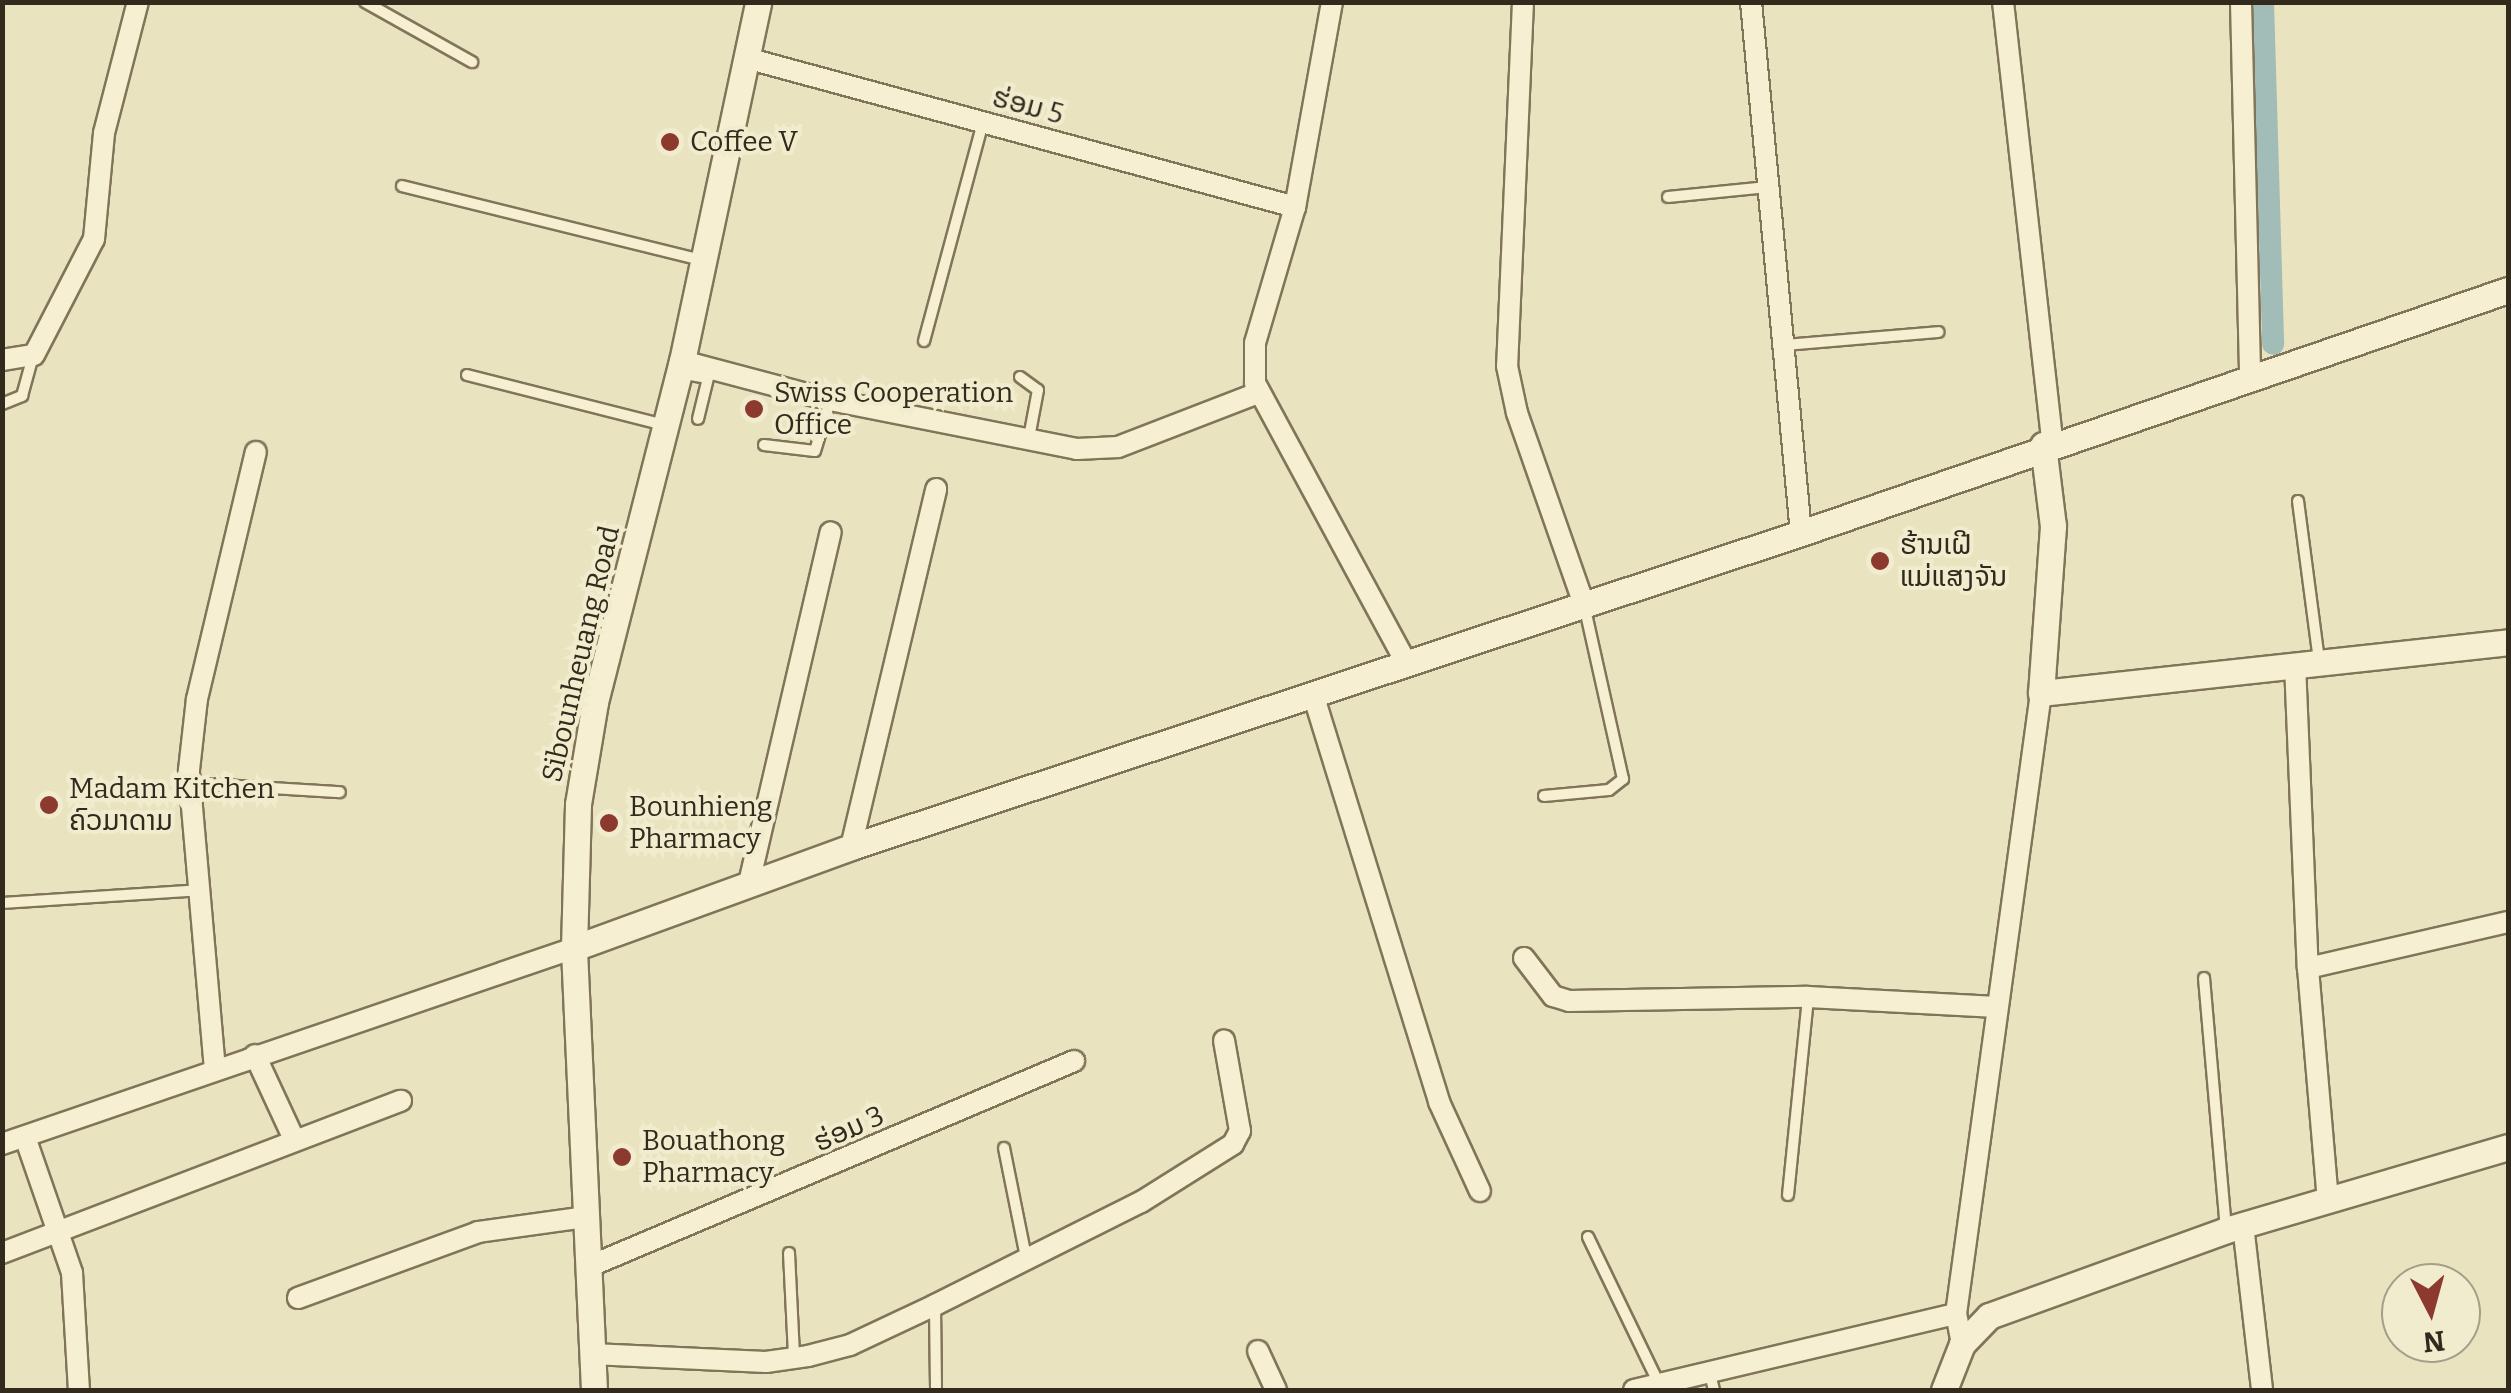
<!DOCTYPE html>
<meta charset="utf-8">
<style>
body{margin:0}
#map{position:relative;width:2511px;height:1393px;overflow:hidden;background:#eae3c0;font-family:Bitter,"Noto Sans Lao",serif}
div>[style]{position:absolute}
.canal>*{height:22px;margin:-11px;padding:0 11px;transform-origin:11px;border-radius:11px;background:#a2bcb8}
.roads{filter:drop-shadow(2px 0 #817459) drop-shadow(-2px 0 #817459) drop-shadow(0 2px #817459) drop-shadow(0 -2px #817459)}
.service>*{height:10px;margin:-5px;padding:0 5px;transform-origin:5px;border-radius:5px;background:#f6efd2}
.minor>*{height:20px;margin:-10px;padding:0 10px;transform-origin:10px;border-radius:10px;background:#f6efd2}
.tertiary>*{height:25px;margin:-12.5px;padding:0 12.5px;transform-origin:12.5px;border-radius:12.5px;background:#f6efd2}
.dots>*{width:28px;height:28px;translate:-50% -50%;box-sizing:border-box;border:5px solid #f2eccf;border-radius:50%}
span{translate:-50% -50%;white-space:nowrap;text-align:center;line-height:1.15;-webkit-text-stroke:8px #f2eccf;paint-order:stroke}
.street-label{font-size:28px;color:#322a1d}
.poi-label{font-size:28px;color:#322a1d}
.left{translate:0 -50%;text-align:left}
.frame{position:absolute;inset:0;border:5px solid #322a1d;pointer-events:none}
.north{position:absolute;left:2381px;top:1263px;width:100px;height:100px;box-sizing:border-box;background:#f2eccf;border:2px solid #a59e88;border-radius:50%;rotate:174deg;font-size:28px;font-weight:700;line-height:40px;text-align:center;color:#322a1d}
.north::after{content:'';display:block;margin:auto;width:35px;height:45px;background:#8c392e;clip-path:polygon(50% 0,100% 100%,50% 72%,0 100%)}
</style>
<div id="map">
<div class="canal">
<i style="left:2263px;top:2px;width:342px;rotate:88.3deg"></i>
</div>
<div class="roads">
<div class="service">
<i style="left:365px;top:2px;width:123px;rotate:29.3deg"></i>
<i style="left:402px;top:186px;width:309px;rotate:13.9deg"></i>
<i style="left:1668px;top:197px;width:100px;rotate:-5.7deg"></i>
<i style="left:924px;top:341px;width:226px;rotate:-74.9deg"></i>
<i style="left:1784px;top:345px;width:155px;rotate:-4.8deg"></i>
<i style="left:679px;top:373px;width:29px;rotate:10deg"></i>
<i style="left:708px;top:378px;width:42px;rotate:103.7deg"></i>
<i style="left:467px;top:375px;width:203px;rotate:14.2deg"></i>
<i style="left:1020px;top:377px;width:22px;rotate:36deg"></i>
<i style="left:1038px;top:390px;width:54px;rotate:100.7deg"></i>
<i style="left:2px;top:404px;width:22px;rotate:-22deg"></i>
<i style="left:22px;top:396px;width:41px;rotate:-74.6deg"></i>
<i style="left:764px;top:445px;width:51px;rotate:6.7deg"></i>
<i style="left:815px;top:451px;width:52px;rotate:-73.3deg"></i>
<i style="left:2298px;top:501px;width:160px;rotate:82.5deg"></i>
<i style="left:191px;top:783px;width:149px;rotate:3.5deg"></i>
<i style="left:1544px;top:796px;width:65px;rotate:-5.3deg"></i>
<i style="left:1609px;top:790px;width:18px;rotate:-38deg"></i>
<i style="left:1623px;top:779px;width:179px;rotate:-102.6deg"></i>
<i style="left:2px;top:903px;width:200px;rotate:-3.7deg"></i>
<i style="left:2204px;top:978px;width:252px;rotate:85deg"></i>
<i style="left:1004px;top:1148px;width:111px;rotate:78.6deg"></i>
<i style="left:1788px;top:1195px;width:199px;rotate:-84.2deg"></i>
<i style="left:1588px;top:1237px;width:163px;rotate:64.2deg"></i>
<i style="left:789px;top:1253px;width:104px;rotate:87.2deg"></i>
<i style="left:935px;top:1306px;width:84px;rotate:89.3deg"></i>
<i style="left:1710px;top:1374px;width:16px;rotate:76deg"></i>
</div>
<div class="minor">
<i style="left:1332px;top:2px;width:208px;rotate:100.2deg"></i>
<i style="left:1295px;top:207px;width:142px;rotate:106.4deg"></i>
<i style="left:1255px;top:343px;width:40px;rotate:90deg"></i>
<i style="left:1255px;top:383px;width:317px;rotate:61.6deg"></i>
<i style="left:1523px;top:2px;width:364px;rotate:92.5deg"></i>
<i style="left:1507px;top:366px;width:48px;rotate:78deg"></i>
<i style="left:1517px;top:413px;width:202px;rotate:70.7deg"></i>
<i style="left:1751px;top:2px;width:533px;rotate:84.62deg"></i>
<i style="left:2003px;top:2px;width:443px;rotate:83.6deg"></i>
<i style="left:2241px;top:2px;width:379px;rotate:88.6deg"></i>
<i style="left:746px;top:58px;width:569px;rotate:15.18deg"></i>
<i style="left:2px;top:360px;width:32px;rotate:-9deg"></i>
<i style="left:34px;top:355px;width:131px;rotate:-62.7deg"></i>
<i style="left:94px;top:239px;width:106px;rotate:-84.6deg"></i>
<i style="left:104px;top:133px;width:135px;rotate:-75.5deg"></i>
<i style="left:682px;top:361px;width:153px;rotate:14.8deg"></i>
<i style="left:830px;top:400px;width:252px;rotate:11.2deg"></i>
<i style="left:1077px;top:449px;width:41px;rotate:-2.8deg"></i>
<i style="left:1118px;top:447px;width:150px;rotate:-21.1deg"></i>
<i style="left:2295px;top:664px;width:304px;rotate:87.6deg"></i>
<i style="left:2308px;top:968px;width:233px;rotate:85.1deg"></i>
<i style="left:1313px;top:694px;width:427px;rotate:72.8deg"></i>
<i style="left:1439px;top:1102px;width:98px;rotate:65.3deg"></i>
<i style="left:851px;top:847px;width:368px;rotate:-76.6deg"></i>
<i style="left:749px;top:883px;width:360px;rotate:-76.9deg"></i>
<i style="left:1524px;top:958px;width:48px;rotate:52.7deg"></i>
<i style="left:1553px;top:996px;width:17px;rotate:17deg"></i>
<i style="left:1569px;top:1001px;width:239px;rotate:-1deg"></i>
<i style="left:1808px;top:997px;width:189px;rotate:3deg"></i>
<i style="left:2308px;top:968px;width:205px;rotate:-13deg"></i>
<i style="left:255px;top:1055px;width:93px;rotate:65.1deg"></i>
<i style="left:215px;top:1070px;width:301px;rotate:-95deg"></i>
<i style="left:189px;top:770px;width:71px;rotate:-83.6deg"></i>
<i style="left:197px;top:699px;width:254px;rotate:-76.6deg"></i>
<i style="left:25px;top:1137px;width:144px;rotate:70.9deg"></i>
<i style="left:72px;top:1273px;width:117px;rotate:86.6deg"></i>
<i style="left:2px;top:1144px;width:605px;rotate:-18.91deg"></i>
<i style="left:2243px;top:1225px;width:166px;rotate:83.4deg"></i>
<i style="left:2px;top:1253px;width:427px;rotate:-20.9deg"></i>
<i style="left:588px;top:1267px;width:528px;rotate:-22.97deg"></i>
<i style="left:298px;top:1298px;width:192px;rotate:-20.1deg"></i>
<i style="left:478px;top:1232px;width:109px;rotate:-7.9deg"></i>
<i style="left:1962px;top:1344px;width:31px;rotate:-101deg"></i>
<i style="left:1956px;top:1314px;width:627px;rotate:-82.21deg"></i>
<i style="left:1258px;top:1351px;width:43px;rotate:65.2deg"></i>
<i style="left:592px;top:1354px;width:174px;rotate:2.6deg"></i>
<i style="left:766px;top:1362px;width:42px;rotate:-8.1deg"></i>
<i style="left:808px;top:1356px;width:43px;rotate:-14.7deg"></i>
<i style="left:850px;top:1345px;width:94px;rotate:-25.2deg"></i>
<i style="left:935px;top:1305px;width:230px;rotate:-26.6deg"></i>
<i style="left:1141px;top:1202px;width:109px;rotate:-32.2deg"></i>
<i style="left:1233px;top:1144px;width:15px;rotate:-62deg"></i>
<i style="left:1240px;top:1131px;width:92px;rotate:-100deg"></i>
<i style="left:1634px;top:1390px;width:331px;rotate:-13.3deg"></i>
</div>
<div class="tertiary">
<i style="left:2043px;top:445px;width:82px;rotate:83deg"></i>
<i style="left:2053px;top:526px;width:167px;rotate:94.1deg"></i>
<i style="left:2041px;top:693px;width:470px;rotate:-6.2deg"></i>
<i style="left:574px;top:948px;width:295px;rotate:-20deg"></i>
<i style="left:851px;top:847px;width:1001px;rotate:-18.29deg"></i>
<i style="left:1801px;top:533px;width:748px;rotate:-18.97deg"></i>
<i style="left:594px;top:1390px;width:442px;rotate:-92.6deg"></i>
<i style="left:574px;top:948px;width:144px;rotate:-88.4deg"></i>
<i style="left:578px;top:804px;width:103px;rotate:-80.5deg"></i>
<i style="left:595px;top:702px;width:352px;rotate:-75.7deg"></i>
<i style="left:682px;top:361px;width:367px;rotate:-78deg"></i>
<i style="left:1944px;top:1390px;width:49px;rotate:-68.6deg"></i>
<i style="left:1962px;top:1344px;width:39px;rotate:-46deg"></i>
<i style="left:1989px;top:1316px;width:252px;rotate:-19.9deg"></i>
<i style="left:2226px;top:1230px;width:294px;rotate:-16.4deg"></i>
</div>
</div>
<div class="dots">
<i style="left:670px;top:142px;background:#8c392e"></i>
<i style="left:754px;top:409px;background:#8c392e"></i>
<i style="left:1880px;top:561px;background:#8c392e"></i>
<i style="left:49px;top:805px;background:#8c392e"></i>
<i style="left:609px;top:823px;background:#8c392e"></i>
<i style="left:622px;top:1157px;background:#8c392e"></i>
</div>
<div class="street-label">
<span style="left:1028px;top:106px;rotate:15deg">ຮ່ອມ 5</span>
<span style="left:581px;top:654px;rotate:-77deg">Sibounheuang Road</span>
<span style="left:849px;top:1129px;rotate:-24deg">ຮ່ອມ 3</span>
</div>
<div class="poi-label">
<span class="left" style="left:690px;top:142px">Coffee V</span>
<span class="left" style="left:774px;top:409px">Swiss Cooperation<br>Office</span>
<span class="left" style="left:1900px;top:561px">ຮ້ານເຝີ<br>ແມ່ແສງຈັນ</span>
<span class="left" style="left:69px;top:805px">Madam Kitchen<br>ຄົວມາດາມ</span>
<span class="left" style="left:629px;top:823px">Bounhieng<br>Pharmacy</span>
<span class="left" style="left:642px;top:1157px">Bouathong<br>Pharmacy</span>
</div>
<div class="frame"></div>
<div class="north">N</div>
</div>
